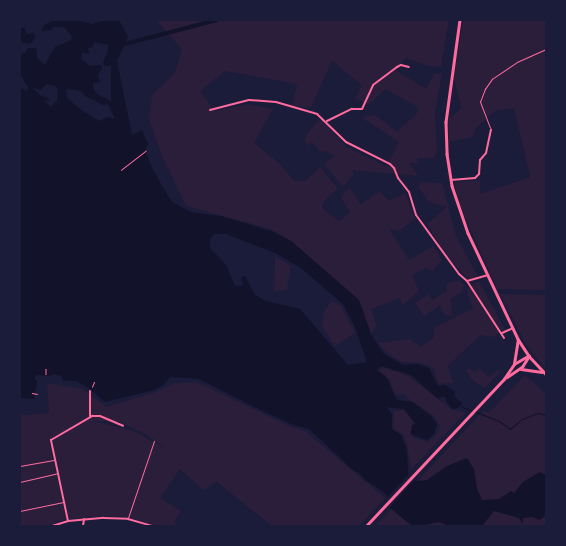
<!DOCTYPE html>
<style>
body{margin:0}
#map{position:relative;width:566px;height:546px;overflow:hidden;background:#1b1b3a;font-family:"Fira Sans",sans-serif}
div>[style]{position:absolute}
.green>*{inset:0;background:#2a1e3b}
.water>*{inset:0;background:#12122b}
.pier>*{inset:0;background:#1b1b3a}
.stream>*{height:1px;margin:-0.5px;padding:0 0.5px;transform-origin:0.5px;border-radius:0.5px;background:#12122b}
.canal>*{height:4px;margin:-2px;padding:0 2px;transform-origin:2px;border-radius:2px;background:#12122b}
.path>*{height:0.5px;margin:-0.25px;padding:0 0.25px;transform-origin:0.25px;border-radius:0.25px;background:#ff6b9d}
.service>*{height:0.5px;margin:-0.25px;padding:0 0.25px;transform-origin:0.25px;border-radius:0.25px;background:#ff6b9d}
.minor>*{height:2px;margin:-1px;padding:0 1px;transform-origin:1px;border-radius:1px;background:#ff6b9d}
.tertiary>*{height:2.5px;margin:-1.25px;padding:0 1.25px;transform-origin:1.25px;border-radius:1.25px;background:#ff6b9d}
span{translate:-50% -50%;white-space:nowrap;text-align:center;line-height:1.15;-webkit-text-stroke:4.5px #1b1b3a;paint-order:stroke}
.frame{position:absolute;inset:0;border:21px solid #1b1b3a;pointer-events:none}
</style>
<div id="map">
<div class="green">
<i style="clip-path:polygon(156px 20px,449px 20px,441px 67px,428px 66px,405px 58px,397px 71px,426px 89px,435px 73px,442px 74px,435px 111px,437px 152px,434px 158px,417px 158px,419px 163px,410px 163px,418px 176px,352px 170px,354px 174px,343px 187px,324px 164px,335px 156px,325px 151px,321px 152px,312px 142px,307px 146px,305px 139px,308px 133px,317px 122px,322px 120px,345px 146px,386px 166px,399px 142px,362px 118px,374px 114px,397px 132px,419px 111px,416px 106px,385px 89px,369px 105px,355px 98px,362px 85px,332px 61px,311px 107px,292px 106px,297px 84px,225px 71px,200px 91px,215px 111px,248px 104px,273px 109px,254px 143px,279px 163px,294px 181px,305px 181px,320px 167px,338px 189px,323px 202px,322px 208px,339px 221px,350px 212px,341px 198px,349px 187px,361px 204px,380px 191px,389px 201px,405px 193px,415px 219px,399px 231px,389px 229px,409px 260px,433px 246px,442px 260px,432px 271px,426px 268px,412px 275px,419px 291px,402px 306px,400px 298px,371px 309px,377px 326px,371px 334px,359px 300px,291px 241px,271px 229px,186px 206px,162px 156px,149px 119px,152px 95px,175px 73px,182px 49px)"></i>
<i style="clip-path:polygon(463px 20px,546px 20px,546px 290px,497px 289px,459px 203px,454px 182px,480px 180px,480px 194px,530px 177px,514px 108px,495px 111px,476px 128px,472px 137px,449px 142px,449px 119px,461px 109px,454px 77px)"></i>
<i style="clip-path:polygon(420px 182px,442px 183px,456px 236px,478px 276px,468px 279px,452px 262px,439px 244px,427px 224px,447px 207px,429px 202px,419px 188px)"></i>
<i style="clip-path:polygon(275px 256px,291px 266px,287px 290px,274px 291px)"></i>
<i style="clip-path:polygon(460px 280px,464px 285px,463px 291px,451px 299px,452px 316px,445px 315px,440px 305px,424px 316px,415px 303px,429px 294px,432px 300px,447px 291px,447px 283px)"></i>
<i style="clip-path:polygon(479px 281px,505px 329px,493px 337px,480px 335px,448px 366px,453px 383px,439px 384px,433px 368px,422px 363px,402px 362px,386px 352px,378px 343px,410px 339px,421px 347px,434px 337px,434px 328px,473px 308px,467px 293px,468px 288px)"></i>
<i style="clip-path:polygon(500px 294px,546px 295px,546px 369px,527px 346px)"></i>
<i style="clip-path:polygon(332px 300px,341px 306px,355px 333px,335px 346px,322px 327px,324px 312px)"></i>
<i style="clip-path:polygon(382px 367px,407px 375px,453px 410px,466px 412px,411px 470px,407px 445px,403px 435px,393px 428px,394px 411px,404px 410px,413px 422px,410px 435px,414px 438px,428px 442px,437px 434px,440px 426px,434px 416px,407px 398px,404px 394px,395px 395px,390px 380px,380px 371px)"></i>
<i style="clip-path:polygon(469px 368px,475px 372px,479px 369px,490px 377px,497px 370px,501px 371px,485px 388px,473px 381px,466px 371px)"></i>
<i style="clip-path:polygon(525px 375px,546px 394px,546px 526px,375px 526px,483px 411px,489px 413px)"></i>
<i style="clip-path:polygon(evenodd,197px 382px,291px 427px,305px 431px,385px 498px,359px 526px,272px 526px,217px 482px,203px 490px,180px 469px,160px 498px,181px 511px,174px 522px,178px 526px,158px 526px,128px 517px,105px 516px,69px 519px,52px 440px,49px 442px,67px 519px,45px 526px,20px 526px,20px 412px,26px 415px,49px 413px,47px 383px,83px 389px,106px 407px,156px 392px,174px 383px,197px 382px,93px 421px,120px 422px,147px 435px,169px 451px,134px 431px,93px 421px)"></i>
</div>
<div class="water">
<i style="clip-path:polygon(evenodd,54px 20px,77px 20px,92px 24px,105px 20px,119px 20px,128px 37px,117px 61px,132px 135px,142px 130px,148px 144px,145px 150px,153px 170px,171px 201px,190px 212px,221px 216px,271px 231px,291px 241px,359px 300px,371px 334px,383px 353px,403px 365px,417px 364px,429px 368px,438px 386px,445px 385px,455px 392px,454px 396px,462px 403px,458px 408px,452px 409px,446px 401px,446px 398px,442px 396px,438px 399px,411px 375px,381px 366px,377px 370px,387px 378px,397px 400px,413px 402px,432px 417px,437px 424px,434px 434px,427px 440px,411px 434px,412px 425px,416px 424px,404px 409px,386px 407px,392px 414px,392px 429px,401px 435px,407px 450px,408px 474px,416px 481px,427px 480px,447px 466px,467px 458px,474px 469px,477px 489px,482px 500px,499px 499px,511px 491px,514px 493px,523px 482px,540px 472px,546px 475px,546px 516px,539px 520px,533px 517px,523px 518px,523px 524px,519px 518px,494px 511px,482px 526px,449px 526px,439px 522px,421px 526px,411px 525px,390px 508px,388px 497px,381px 490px,365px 480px,360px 473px,354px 471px,309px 429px,293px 425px,252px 406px,199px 379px,170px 377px,166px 383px,154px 390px,105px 402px,90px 389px,77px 381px,63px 381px,62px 376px,54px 374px,49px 376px,37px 375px,34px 378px,37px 381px,34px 399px,20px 398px,20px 88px,27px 91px,28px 87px,20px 74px,20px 54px,25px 53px,28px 48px,36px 48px,37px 58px,45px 65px,55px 47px,71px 40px,72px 36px,64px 27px,53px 27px,51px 30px,41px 31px,44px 25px,54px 20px,95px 42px,108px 45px,108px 51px,103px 63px,105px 66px,111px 66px,111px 101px,97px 94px,93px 87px,93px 83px,100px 82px,98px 74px,102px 69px,101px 65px,90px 66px,81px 59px,82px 52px,89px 54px,88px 48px,92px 47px,95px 42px,54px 20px,46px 84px,55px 86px,58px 89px,57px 100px,51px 107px,44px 101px,49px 101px,48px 98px,41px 96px,33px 88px,41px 90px,46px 84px,54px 20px,68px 89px,81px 91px,85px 96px,103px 105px,108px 104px,115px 119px,108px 117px,99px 121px,81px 110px,67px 98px,66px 90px,68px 89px,54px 20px,214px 234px,226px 234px,275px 253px,301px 268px,343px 304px,355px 327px,367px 362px,348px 365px,300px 309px,266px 301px,254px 294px,245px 276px,241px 277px,243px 285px,235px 286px,226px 265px,210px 248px,210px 240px,214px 234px)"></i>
<i style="clip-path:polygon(20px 27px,24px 28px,27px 34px,34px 33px,35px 38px,30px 44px,20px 42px)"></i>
</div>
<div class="pier">
<i style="clip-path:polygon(410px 473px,416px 478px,388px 509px,386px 499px)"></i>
</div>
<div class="stream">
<i style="left:460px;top:406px;width:42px;rotate:21deg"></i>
<i style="left:499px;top:421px;width:14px;rotate:36deg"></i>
<i style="left:510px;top:429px;width:16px;rotate:-40deg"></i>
<i style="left:522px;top:419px;width:17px;rotate:-21deg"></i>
<i style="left:538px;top:413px;width:8px;rotate:14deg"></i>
</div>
<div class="canal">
<i style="left:125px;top:44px;width:95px;rotate:-14.6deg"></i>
</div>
<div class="path">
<i style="left:490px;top:128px;width:28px;rotate:-111deg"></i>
<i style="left:480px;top:102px;width:14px;rotate:-69deg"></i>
<i style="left:485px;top:89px;width:12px;rotate:-55deg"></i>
<i style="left:492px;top:79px;width:30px;rotate:-34deg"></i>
<i style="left:517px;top:62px;width:32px;rotate:-24deg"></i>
<i style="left:121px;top:170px;width:31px;rotate:-38deg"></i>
<i style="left:46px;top:369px;width:5px;rotate:90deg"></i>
<i style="left:92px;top:387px;width:5px;rotate:-68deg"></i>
<i style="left:32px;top:393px;width:5px;rotate:11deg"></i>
</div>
<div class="service">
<i style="left:20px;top:466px;width:34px;rotate:-10deg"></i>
<i style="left:20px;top:482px;width:37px;rotate:-13deg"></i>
<i style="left:20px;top:511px;width:44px;rotate:-11.8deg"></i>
<i style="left:128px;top:518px;width:81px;rotate:-71.3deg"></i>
</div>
<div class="minor">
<i style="left:210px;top:110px;width:40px;rotate:-14.4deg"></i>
<i style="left:249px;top:100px;width:27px;rotate:4deg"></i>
<i style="left:276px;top:102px;width:43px;rotate:16.3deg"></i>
<i style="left:317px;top:114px;width:40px;rotate:44deg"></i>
<i style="left:346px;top:142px;width:49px;rotate:26.6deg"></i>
<i style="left:390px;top:164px;width:6px;rotate:45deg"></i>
<i style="left:394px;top:168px;width:11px;rotate:68deg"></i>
<i style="left:398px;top:178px;width:18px;rotate:52deg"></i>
<i style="left:409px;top:192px;width:24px;rotate:73deg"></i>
<i style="left:416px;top:215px;width:73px;rotate:53.9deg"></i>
<i style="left:459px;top:274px;width:11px;rotate:41deg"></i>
<i style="left:467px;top:281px;width:22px;rotate:-16deg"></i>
<i style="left:327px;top:121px;width:28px;rotate:-26deg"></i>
<i style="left:352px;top:109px;width:10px"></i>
<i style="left:362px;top:109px;width:26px;rotate:-65deg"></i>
<i style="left:373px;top:85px;width:30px;rotate:-37deg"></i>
<i style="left:397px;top:67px;width:4px;rotate:-27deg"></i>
<i style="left:401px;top:65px;width:8px;rotate:14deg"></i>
<i style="left:451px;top:180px;width:24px;rotate:-5deg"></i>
<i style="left:475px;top:178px;width:6px;rotate:-45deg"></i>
<i style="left:479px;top:174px;width:14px;rotate:-86deg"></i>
<i style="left:480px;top:160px;width:9px;rotate:-49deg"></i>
<i style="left:486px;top:153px;width:24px;rotate:-78deg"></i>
<i style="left:467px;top:281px;width:68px;rotate:57deg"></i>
<i style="left:502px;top:333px;width:12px;rotate:-24deg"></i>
<i style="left:90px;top:417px;width:26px;rotate:-90deg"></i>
<i style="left:68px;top:521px;width:83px;rotate:-101.9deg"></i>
<i style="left:51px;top:440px;width:48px;rotate:-30.3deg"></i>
<i style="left:92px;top:416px;width:8px"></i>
<i style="left:100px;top:416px;width:25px;rotate:23deg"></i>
<i style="left:52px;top:526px;width:17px;rotate:-17deg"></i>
<i style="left:68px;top:521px;width:36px;rotate:-5deg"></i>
<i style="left:104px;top:518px;width:24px;rotate:2deg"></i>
<i style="left:128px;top:519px;width:25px;rotate:16deg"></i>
<i style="left:83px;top:526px;width:7px;rotate:-82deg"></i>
</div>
<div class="tertiary">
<i style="left:460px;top:20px;width:103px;rotate:97.8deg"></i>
<i style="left:446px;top:122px;width:32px;rotate:88deg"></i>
<i style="left:447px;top:154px;width:32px;rotate:81deg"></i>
<i style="left:452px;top:186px;width:50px;rotate:71.2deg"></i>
<i style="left:468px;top:233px;width:117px;rotate:64.7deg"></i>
<i style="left:518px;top:339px;width:20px;rotate:57deg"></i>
<i style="left:529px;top:356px;width:25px;rotate:47deg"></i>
<i style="left:514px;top:364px;width:24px;rotate:-81deg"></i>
<i style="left:521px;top:369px;width:21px;rotate:8deg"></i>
<i style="left:507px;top:377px;width:18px;rotate:-34deg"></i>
<i style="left:522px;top:367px;width:13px;rotate:-58deg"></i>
<i style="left:366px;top:526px;width:202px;rotate:-46.8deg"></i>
<i style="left:504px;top:379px;width:18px;rotate:-56deg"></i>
<i style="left:514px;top:364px;width:16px;rotate:-30deg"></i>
</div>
<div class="frame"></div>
</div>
